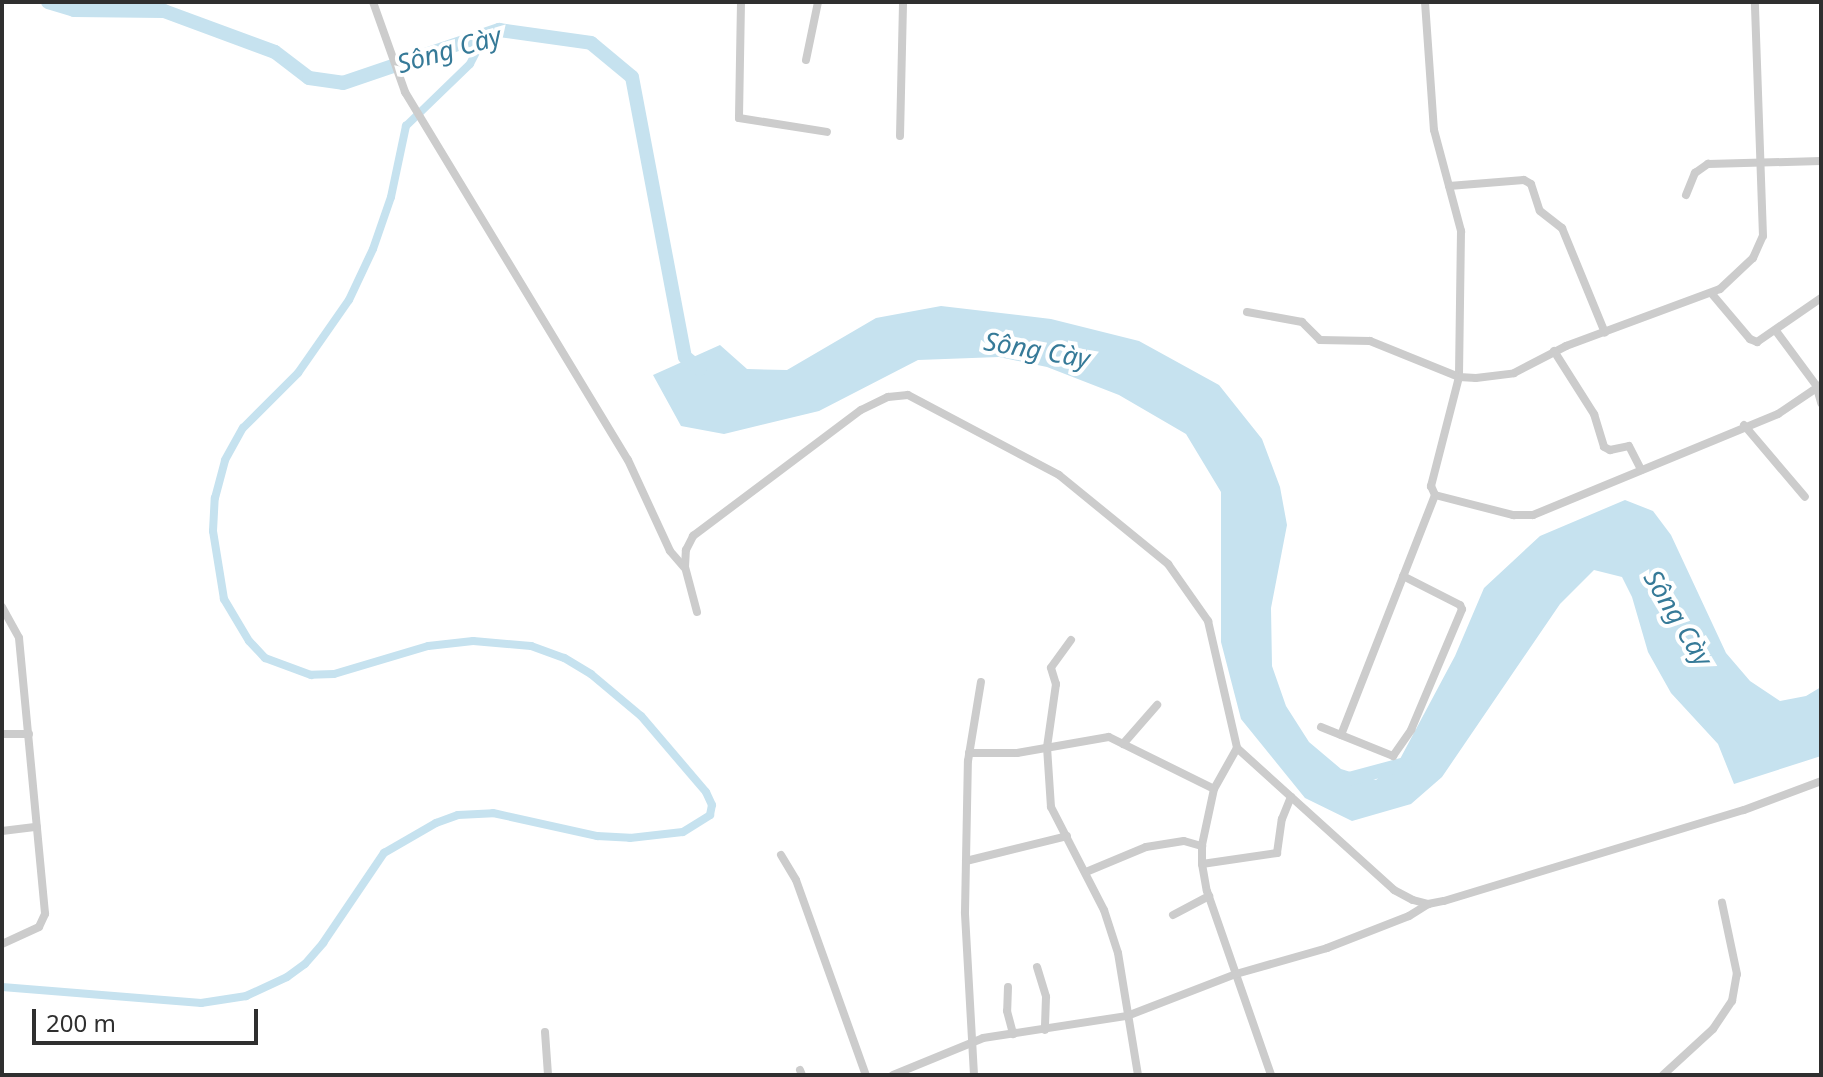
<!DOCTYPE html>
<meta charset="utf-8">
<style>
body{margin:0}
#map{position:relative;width:1823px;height:1077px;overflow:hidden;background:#fff;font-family:"Noto Sans",sans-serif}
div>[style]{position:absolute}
.water>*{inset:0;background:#c6e2ef}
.canal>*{height:8px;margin:-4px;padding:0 4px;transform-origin:4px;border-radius:4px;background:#c6e2ef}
.river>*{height:14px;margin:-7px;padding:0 7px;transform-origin:7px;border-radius:7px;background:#c6e2ef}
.minor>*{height:8px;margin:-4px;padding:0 4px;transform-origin:4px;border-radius:4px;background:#ccc}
span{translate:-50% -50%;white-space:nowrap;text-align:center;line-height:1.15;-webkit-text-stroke:8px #fff;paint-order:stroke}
.water-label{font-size:26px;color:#367a98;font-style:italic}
.frame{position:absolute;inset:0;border:4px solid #2f2f2f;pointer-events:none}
.scale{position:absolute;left:32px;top:1009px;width:226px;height:36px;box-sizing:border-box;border:4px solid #2f2f2f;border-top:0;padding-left:10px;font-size:24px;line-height:28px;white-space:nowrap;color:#2f2f2f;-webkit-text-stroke:6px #fff;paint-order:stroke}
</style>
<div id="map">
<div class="water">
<i style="clip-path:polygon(941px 306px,1051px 319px,1139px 341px,1219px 385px,1262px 439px,1280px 487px,1287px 525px,1271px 608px,1272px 666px,1286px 706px,1309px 742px,1341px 769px,1376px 780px,1400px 759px,1455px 656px,1484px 588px,1540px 536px,1625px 500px,1653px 511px,1671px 535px,1726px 653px,1750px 681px,1780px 701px,1806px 696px,1821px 687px,1821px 756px,1734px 784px,1718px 744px,1671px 693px,1648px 652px,1632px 597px,1622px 577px,1594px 570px,1560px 604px,1442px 777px,1411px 804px,1352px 821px,1305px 798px,1241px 719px,1221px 642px,1221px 492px,1186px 434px,1119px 395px,1047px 367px,999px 357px,918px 360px,819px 411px,724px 434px,681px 426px,653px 375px,720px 345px,747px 369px,787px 370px,876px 318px)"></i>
</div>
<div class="canal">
<i style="left:2px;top:987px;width:200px;rotate:4.6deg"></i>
<i style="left:201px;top:1003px;width:46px;rotate:-8.8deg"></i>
<i style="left:246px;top:996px;width:45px;rotate:-24.9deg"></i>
<i style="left:287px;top:977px;width:22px;rotate:-36deg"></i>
<i style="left:305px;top:964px;width:28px;rotate:-49deg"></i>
<i style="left:323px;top:943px;width:109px;rotate:-55.9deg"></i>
<i style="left:384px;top:853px;width:60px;rotate:-30deg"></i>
<i style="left:436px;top:823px;width:23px;rotate:-20deg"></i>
<i style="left:458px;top:815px;width:35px;rotate:-3deg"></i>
<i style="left:493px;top:813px;width:107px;rotate:12.5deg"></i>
<i style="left:597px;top:836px;width:33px;rotate:3deg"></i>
<i style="left:630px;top:838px;width:53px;rotate:-6.5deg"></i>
<i style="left:683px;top:832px;width:32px;rotate:-32deg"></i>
<i style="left:710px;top:815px;width:10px;rotate:-79deg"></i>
<i style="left:712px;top:805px;width:14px;rotate:-115deg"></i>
<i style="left:706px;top:792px;width:100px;rotate:-130.5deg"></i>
<i style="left:641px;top:716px;width:65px;rotate:-140deg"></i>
<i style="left:591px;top:674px;width:31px;rotate:-149deg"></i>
<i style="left:564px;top:658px;width:35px;rotate:-160deg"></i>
<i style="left:531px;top:646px;width:58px;rotate:-175.1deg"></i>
<i style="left:473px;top:641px;width:45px;rotate:173.7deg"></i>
<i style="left:428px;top:646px;width:98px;rotate:163.4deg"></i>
<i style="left:334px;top:674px;width:23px;rotate:178deg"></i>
<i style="left:311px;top:675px;width:49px;rotate:-159.7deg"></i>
<i style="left:265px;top:658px;width:23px;rotate:-133deg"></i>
<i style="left:249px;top:641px;width:49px;rotate:-120.8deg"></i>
<i style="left:224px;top:599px;width:69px;rotate:-99.2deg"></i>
<i style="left:213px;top:531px;width:33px;rotate:-87deg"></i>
<i style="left:215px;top:498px;width:39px;rotate:-75deg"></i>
<i style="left:225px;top:460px;width:37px;rotate:-61deg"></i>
<i style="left:243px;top:428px;width:78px;rotate:-45deg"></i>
<i style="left:298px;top:373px;width:89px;rotate:-55.1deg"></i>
<i style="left:349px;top:300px;width:56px;rotate:-64.8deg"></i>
<i style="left:373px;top:249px;width:55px;rotate:-70.9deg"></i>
<i style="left:391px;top:197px;width:73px;rotate:-78.1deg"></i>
<i style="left:406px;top:126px;width:89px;rotate:-44.1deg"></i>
<i style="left:470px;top:64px;width:33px;rotate:-63deg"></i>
</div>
<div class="river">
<i style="left:48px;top:2px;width:27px;rotate:17deg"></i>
<i style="left:74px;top:10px;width:90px;rotate:0.6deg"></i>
<i style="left:164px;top:11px;width:118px;rotate:20.3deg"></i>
<i style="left:275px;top:52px;width:43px;rotate:37.4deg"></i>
<i style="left:309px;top:78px;width:34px;rotate:8deg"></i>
<i style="left:343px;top:83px;width:165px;rotate:-18.8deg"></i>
<i style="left:499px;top:30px;width:93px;rotate:8deg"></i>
<i style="left:591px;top:43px;width:53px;rotate:39.7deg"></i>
<i style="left:632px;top:77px;width:285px;rotate:79.3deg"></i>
<i style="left:685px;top:357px;width:19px;rotate:39deg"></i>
<i style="left:1349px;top:779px;width:58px;rotate:-15deg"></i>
</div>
<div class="minor">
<i style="left:373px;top:2px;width:96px;rotate:70.4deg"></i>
<i style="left:405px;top:92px;width:430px;rotate:58.8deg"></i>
<i style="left:628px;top:460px;width:100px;rotate:65.2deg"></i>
<i style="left:670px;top:551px;width:21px;rotate:49deg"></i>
<i style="left:741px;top:2px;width:116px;rotate:91deg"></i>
<i style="left:739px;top:118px;width:89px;rotate:9deg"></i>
<i style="left:1425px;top:2px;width:128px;rotate:86deg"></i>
<i style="left:1434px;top:130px;width:105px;rotate:75deg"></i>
<i style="left:1461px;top:231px;width:146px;rotate:90.8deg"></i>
<i style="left:1459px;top:377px;width:113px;rotate:104.4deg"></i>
<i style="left:1431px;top:486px;width:10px;rotate:66deg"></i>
<i style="left:1435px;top:495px;width:81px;rotate:14.4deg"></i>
<i style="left:1513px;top:515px;width:20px"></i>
<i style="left:1533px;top:515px;width:265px;rotate:-22.4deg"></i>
<i style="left:1778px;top:414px;width:52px;rotate:-34deg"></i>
<i style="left:806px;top:60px;width:59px;rotate:-78.3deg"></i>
<i style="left:900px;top:136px;width:134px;rotate:-88.7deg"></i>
<i style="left:1449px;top:186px;width:75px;rotate:-4.6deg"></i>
<i style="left:1524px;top:180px;width:8px;rotate:30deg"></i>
<i style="left:1531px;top:184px;width:28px;rotate:72deg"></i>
<i style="left:1540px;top:211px;width:28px;rotate:38deg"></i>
<i style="left:1562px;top:228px;width:113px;rotate:67.7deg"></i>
<i style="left:1686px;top:195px;width:24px;rotate:-68deg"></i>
<i style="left:1695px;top:173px;width:16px;rotate:-35deg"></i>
<i style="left:1708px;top:164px;width:113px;rotate:-1.5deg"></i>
<i style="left:1712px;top:294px;width:59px;rotate:49.8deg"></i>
<i style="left:1750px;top:339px;width:8px;rotate:23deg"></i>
<i style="left:1757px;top:342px;width:78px;rotate:-34.5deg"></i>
<i style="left:1247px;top:312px;width:56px;rotate:10.3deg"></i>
<i style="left:1302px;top:322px;width:25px;rotate:45deg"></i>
<i style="left:1320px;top:340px;width:50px;rotate:1.1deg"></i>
<i style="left:1370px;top:341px;width:96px;rotate:22deg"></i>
<i style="left:1459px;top:377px;width:17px;rotate:3deg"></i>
<i style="left:1476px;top:378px;width:38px;rotate:-7deg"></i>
<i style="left:1514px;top:373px;width:59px;rotate:-27.4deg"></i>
<i style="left:1566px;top:346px;width:164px;rotate:-20.3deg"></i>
<i style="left:1720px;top:289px;width:45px;rotate:-43.2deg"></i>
<i style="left:1753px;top:258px;width:24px;rotate:-66deg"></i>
<i style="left:1763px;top:236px;width:234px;rotate:-92deg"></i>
<i style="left:1776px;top:331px;width:67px;rotate:53.5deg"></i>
<i style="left:1816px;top:385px;width:19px;rotate:74deg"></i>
<i style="left:1554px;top:351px;width:75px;rotate:57.6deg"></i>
<i style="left:1594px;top:414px;width:34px;rotate:73deg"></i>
<i style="left:1604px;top:447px;width:7px;rotate:27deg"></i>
<i style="left:1610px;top:450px;width:19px;rotate:-12deg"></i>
<i style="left:1629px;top:446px;width:27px;rotate:63deg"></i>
<i style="left:1744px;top:425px;width:94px;rotate:49.7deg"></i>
<i style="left:2px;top:607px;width:35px;rotate:61deg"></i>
<i style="left:19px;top:638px;width:277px;rotate:84.6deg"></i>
<i style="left:45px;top:914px;width:14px;rotate:115deg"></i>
<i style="left:39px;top:927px;width:41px;rotate:155.3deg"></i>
<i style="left:697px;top:612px;width:47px;rotate:-104.9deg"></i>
<i style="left:685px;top:567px;width:17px;rotate:-87deg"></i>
<i style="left:686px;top:550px;width:16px;rotate:-63deg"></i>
<i style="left:693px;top:536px;width:210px;rotate:-36.9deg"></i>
<i style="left:861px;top:410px;width:30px;rotate:-26deg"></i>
<i style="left:888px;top:397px;width:20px;rotate:-6deg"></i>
<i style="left:908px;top:395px;width:171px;rotate:27.9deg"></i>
<i style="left:1059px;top:475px;width:141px;rotate:39.2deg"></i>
<i style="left:1168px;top:564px;width:70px;rotate:54.9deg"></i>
<i style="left:1208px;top:621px;width:130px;rotate:77.1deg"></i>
<i style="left:1237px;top:748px;width:212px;rotate:42.1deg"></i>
<i style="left:1394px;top:890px;width:21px;rotate:28deg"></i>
<i style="left:1413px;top:900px;width:16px;rotate:15deg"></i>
<i style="left:1428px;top:904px;width:16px;rotate:-11deg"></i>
<i style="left:1444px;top:901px;width:313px;rotate:-16.9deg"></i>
<i style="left:1744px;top:810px;width:82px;rotate:-20.6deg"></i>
<i style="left:1071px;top:640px;width:34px;rotate:126deg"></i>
<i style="left:1051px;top:668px;width:17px;rotate:73deg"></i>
<i style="left:1056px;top:684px;width:64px;rotate:98.1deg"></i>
<i style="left:1047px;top:747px;width:60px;rotate:86.2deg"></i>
<i style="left:1051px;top:807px;width:116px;rotate:62.8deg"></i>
<i style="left:1104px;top:910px;width:45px;rotate:72deg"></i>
<i style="left:1118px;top:953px;width:124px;rotate:80.7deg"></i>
<i style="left:1321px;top:727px;width:78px;rotate:21.9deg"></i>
<i style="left:1393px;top:756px;width:32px;rotate:-55deg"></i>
<i style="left:1411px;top:730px;width:131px;rotate:-67.1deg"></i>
<i style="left:1462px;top:609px;width:4px;rotate:-117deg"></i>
<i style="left:1460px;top:605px;width:64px;rotate:-153deg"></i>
<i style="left:2px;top:734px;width:27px"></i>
<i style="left:1341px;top:735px;width:258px;rotate:-68.6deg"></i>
<i style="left:1123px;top:744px;width:52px;rotate:-48.9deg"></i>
<i style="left:1237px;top:748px;width:47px;rotate:119.3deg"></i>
<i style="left:1214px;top:789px;width:57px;rotate:102.1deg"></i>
<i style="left:1202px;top:845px;width:19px;rotate:90deg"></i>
<i style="left:1202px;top:864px;width:27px;rotate:80deg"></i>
<i style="left:1207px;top:891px;width:195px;rotate:70.8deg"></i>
<i style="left:969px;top:753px;width:48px"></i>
<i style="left:1017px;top:753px;width:93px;rotate:-9.9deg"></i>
<i style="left:1109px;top:737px;width:117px;rotate:26.3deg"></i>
<i style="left:2px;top:831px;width:35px;rotate:-7deg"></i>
<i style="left:781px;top:855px;width:29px;rotate:59deg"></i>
<i style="left:796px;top:880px;width:207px;rotate:70.3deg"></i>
<i style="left:966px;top:861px;width:104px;rotate:-13.9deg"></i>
<i style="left:1202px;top:864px;width:76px;rotate:-8.3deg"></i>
<i style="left:1277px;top:853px;width:34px;rotate:-82deg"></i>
<i style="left:1282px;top:819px;width:24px;rotate:-68deg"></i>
<i style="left:1086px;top:872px;width:65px;rotate:-22.6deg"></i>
<i style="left:1146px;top:847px;width:38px;rotate:-9deg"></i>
<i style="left:1184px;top:841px;width:19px;rotate:16deg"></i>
<i style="left:1173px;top:915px;width:41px;rotate:-27.8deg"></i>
<i style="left:1037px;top:967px;width:31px;rotate:73deg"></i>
<i style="left:1046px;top:997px;width:33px;rotate:92deg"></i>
<i style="left:1008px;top:987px;width:24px;rotate:92deg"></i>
<i style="left:1007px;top:1011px;width:24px;rotate:75deg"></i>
<i style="left:545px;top:1032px;width:43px;rotate:86deg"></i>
<i style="left:800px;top:1070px;width:5px;rotate:68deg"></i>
<i style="left:893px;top:1075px;width:97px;rotate:-22.3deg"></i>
<i style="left:983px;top:1038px;width:146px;rotate:-8.7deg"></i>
<i style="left:1127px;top:1016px;width:117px;rotate:-21.1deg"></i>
<i style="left:1236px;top:974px;width:95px;rotate:-15.9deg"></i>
<i style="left:1327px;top:948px;width:88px;rotate:-21.3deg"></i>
<i style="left:1409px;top:916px;width:22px;rotate:-32deg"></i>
<i style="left:974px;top:1075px;width:163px;rotate:-93.2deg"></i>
<i style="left:965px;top:912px;width:151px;rotate:-88.9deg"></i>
<i style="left:968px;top:761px;width:80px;rotate:-80.7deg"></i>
<i style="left:1663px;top:1075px;width:68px;rotate:-42.6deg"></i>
<i style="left:1713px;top:1029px;width:34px;rotate:-56deg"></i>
<i style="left:1732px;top:1001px;width:27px;rotate:-80deg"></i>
<i style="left:1737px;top:974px;width:73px;rotate:-101.9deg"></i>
</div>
<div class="water-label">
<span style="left:449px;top:50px;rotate:-16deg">Sông Cày</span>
<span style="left:1037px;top:350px;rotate:10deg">Sông Cày</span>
<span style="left:1678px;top:618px;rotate:59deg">Sông Cày</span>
</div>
<div class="frame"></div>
<div class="scale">200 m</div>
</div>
